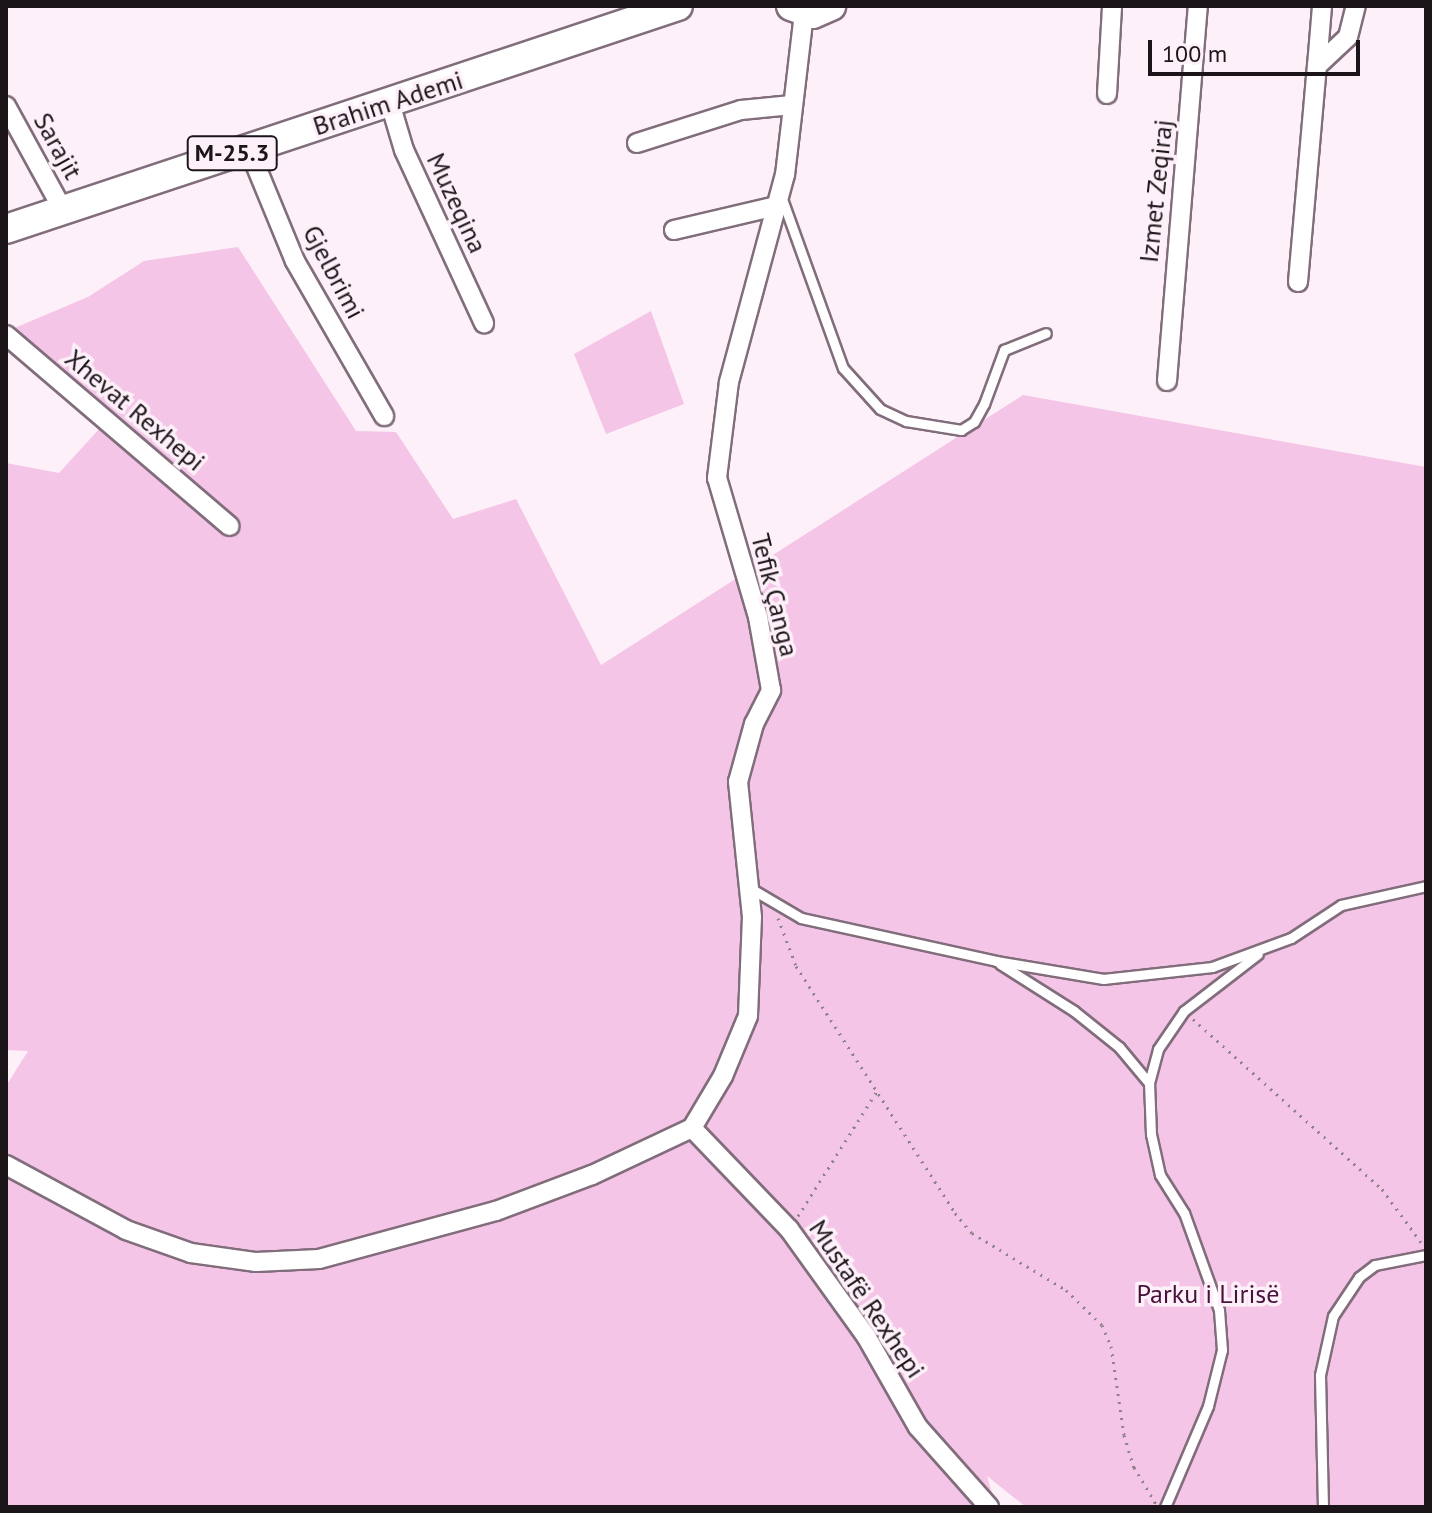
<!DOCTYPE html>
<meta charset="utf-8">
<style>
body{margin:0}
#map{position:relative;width:1432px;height:1513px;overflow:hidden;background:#fef0f9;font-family:"PT Sans",sans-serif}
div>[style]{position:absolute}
.green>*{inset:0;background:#f4c5e6}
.path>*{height:3px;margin-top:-1.5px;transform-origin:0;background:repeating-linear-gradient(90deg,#8e838a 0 2px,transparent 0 8px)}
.roads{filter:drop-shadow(2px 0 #816d7b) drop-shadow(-2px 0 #816d7b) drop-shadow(0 2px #816d7b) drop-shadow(0 -2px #816d7b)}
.service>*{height:9px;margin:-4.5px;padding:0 4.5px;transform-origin:4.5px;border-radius:4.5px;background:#fff}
.minor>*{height:18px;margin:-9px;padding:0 9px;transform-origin:9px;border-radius:9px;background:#fff}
.primary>*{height:28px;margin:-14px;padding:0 14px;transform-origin:14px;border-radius:14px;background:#fff}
span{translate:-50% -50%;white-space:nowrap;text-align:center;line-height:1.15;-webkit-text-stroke:7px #fef0f9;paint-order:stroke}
.shield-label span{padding:2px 6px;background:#fef0f9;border:2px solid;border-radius:6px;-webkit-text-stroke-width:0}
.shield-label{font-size:24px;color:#1b1419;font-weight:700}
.street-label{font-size:26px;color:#1b1419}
.park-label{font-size:26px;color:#47113c}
.frame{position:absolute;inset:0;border:8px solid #1b1419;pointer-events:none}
.scale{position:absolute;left:1148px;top:40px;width:212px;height:36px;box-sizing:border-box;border:4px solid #1b1419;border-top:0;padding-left:10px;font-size:24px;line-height:28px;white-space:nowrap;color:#1b1419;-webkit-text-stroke:6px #fef0f9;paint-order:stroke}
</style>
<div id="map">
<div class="green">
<i style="clip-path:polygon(238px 247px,356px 431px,396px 432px,453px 519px,516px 499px,601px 665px,1023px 395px,1426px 467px,1426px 1507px,1026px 1507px,987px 1476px,996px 1507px,6px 1507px,6px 1086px,28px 1051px,6px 1050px,6px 463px,59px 473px,101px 427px,12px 329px,88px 297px,144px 261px)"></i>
<i style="clip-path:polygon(651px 311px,684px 404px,606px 434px,574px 354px)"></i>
</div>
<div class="path">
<i style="left:778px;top:918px;width:51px;rotate:69.4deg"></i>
<i style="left:796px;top:966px;width:294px;rotate:57.2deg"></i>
<i style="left:955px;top:1213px;width:26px;rotate:50deg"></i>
<i style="left:972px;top:1233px;width:110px;rotate:31.2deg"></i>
<i style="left:1066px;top:1290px;width:50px;rotate:44.2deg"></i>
<i style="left:1102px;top:1325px;width:23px;rotate:67deg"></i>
<i style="left:1111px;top:1346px;width:90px;rotate:81.7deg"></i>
<i style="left:1124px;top:1435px;width:34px;rotate:73deg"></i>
<i style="left:1134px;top:1467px;width:43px;rotate:59.3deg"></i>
<i style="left:1193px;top:1019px;width:254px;rotate:42deg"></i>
<i style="left:1382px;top:1189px;width:69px;rotate:53.8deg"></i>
<i style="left:798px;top:1216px;width:148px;rotate:-57.7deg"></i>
</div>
<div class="roads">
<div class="service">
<i style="left:781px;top:196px;width:183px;rotate:70.2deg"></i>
<i style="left:843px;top:368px;width:55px;rotate:47.9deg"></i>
<i style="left:880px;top:409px;width:29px;rotate:25deg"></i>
<i style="left:906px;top:421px;width:56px;rotate:9.3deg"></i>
<i style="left:961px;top:430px;width:15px;rotate:-32deg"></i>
<i style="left:974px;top:422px;width:21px;rotate:-61deg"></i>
<i style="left:984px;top:404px;width:58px;rotate:-69.7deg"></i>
<i style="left:1004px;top:350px;width:45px;rotate:-22deg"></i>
<i style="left:750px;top:888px;width:59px;rotate:30.5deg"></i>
<i style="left:801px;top:918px;width:200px;rotate:12.4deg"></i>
<i style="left:996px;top:961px;width:109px;rotate:9.5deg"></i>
<i style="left:1103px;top:979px;width:110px;rotate:-6.3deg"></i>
<i style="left:1212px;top:967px;width:84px;rotate:-20.2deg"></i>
<i style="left:1291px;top:938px;width:60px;rotate:-33.4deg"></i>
<i style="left:1341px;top:905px;width:87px;rotate:-12.6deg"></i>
<i style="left:1000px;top:964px;width:88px;rotate:32.4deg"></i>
<i style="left:1074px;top:1011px;width:58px;rotate:38.7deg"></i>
<i style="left:1119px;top:1047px;width:47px;rotate:50.2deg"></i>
<i style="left:1165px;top:1507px;width:110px;rotate:-66.9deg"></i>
<i style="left:1208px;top:1406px;width:58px;rotate:-76deg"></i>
<i style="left:1222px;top:1350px;width:40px;rotate:-94.3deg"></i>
<i style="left:1219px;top:1310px;width:103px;rotate:-109.8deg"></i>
<i style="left:1184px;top:1213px;width:45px;rotate:-122.3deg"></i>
<i style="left:1160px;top:1175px;width:42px;rotate:-102.4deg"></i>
<i style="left:1151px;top:1134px;width:51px;rotate:-92.2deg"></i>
<i style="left:1149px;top:1083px;width:35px;rotate:-75deg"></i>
<i style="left:1158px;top:1049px;width:46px;rotate:-55.6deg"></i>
<i style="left:1184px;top:1011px;width:93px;rotate:-37.6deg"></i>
<i style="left:1323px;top:1507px;width:132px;rotate:-91.3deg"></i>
<i style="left:1320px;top:1375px;width:60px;rotate:-77.6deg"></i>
<i style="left:1333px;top:1316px;width:47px;rotate:-56.3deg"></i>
<i style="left:1359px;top:1277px;width:20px;rotate:-37deg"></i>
<i style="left:1375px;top:1265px;width:52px;rotate:-11.1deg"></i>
</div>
<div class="minor">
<i style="left:1317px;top:66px;width:60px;rotate:-85.2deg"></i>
<i style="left:1107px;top:94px;width:88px;rotate:-86.7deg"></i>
<i style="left:390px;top:103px;width:49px;rotate:73.4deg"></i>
<i style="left:404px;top:150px;width:191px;rotate:65.2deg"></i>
<i style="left:6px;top:106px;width:121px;rotate:61.3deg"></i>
<i style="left:637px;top:143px;width:109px;rotate:-17.6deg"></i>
<i style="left:741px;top:110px;width:51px;rotate:-5.6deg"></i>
<i style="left:248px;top:147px;width:123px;rotate:67.6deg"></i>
<i style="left:295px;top:261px;width:179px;rotate:60.1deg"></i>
<i style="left:674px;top:230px;width:105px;rotate:-13.2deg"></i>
<i style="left:1298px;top:282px;width:217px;rotate:-85deg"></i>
<i style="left:1317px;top:66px;width:42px;rotate:-43.1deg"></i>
<i style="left:1348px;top:37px;width:32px;rotate:-76deg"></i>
<i style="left:6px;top:335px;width:294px;rotate:40.5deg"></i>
<i style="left:1167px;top:381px;width:376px;rotate:-85.3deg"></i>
<i style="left:692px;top:1128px;width:61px;rotate:-59.2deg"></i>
<i style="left:723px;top:1076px;width:65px;rotate:-67.4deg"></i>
<i style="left:748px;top:1016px;width:99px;rotate:-87.7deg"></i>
<i style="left:752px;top:917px;width:136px;rotate:-95.9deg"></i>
<i style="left:738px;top:782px;width:60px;rotate:-74.6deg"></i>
<i style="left:754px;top:724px;width:38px;rotate:-63deg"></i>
<i style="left:771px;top:690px;width:74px;rotate:-100.1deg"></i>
<i style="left:758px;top:617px;width:145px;rotate:-106.4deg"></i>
<i style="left:717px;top:478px;width:97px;rotate:-82.9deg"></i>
<i style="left:729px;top:382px;width:214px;rotate:-74.9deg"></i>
<i style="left:785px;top:175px;width:163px;rotate:-83.3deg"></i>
<i style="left:692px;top:1128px;width:140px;rotate:46.2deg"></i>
<i style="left:789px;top:1229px;width:132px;rotate:54.3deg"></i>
<i style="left:866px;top:1336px;width:105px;rotate:60.3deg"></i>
<i style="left:918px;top:1427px;width:107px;rotate:48.4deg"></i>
<i style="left:6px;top:1165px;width:136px;rotate:28.4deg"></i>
<i style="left:126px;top:1230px;width:69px;rotate:19.5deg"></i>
<i style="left:191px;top:1253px;width:66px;rotate:7.9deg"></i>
<i style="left:256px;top:1262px;width:63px;rotate:-2.7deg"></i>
<i style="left:319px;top:1259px;width:183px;rotate:-15.2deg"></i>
<i style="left:496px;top:1211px;width:103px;rotate:-20.6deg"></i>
<i style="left:592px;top:1175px;width:110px;rotate:-25.2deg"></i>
</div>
<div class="primary">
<i style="left:791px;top:6px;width:23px;rotate:20deg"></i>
<i style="left:813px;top:14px;width:20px;rotate:-24deg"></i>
<i style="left:6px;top:229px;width:708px;rotate:-18.36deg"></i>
</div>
</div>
<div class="shield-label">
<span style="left:232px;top:153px">M-25.3</span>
</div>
<div class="street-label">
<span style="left:388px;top:103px;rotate:-18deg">Brahim Ademi</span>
<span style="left:58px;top:146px;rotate:61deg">Sarajit</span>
<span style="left:1156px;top:191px;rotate:-84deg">Izmet Zeqiraj</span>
<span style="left:457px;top:203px;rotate:65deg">Muzeqina</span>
<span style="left:334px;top:272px;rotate:62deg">Gjelbrimi</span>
<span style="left:135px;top:410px;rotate:40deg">Xhevat Rexhepi</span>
<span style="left:775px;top:595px;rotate:76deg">Tefik Çanga</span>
<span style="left:867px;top:1299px;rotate:56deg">Mustafë Rexhepi</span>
</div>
<div class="park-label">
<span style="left:1208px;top:1294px">Parku i Lirisë</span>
</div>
<div class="frame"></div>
<div class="scale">100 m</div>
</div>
